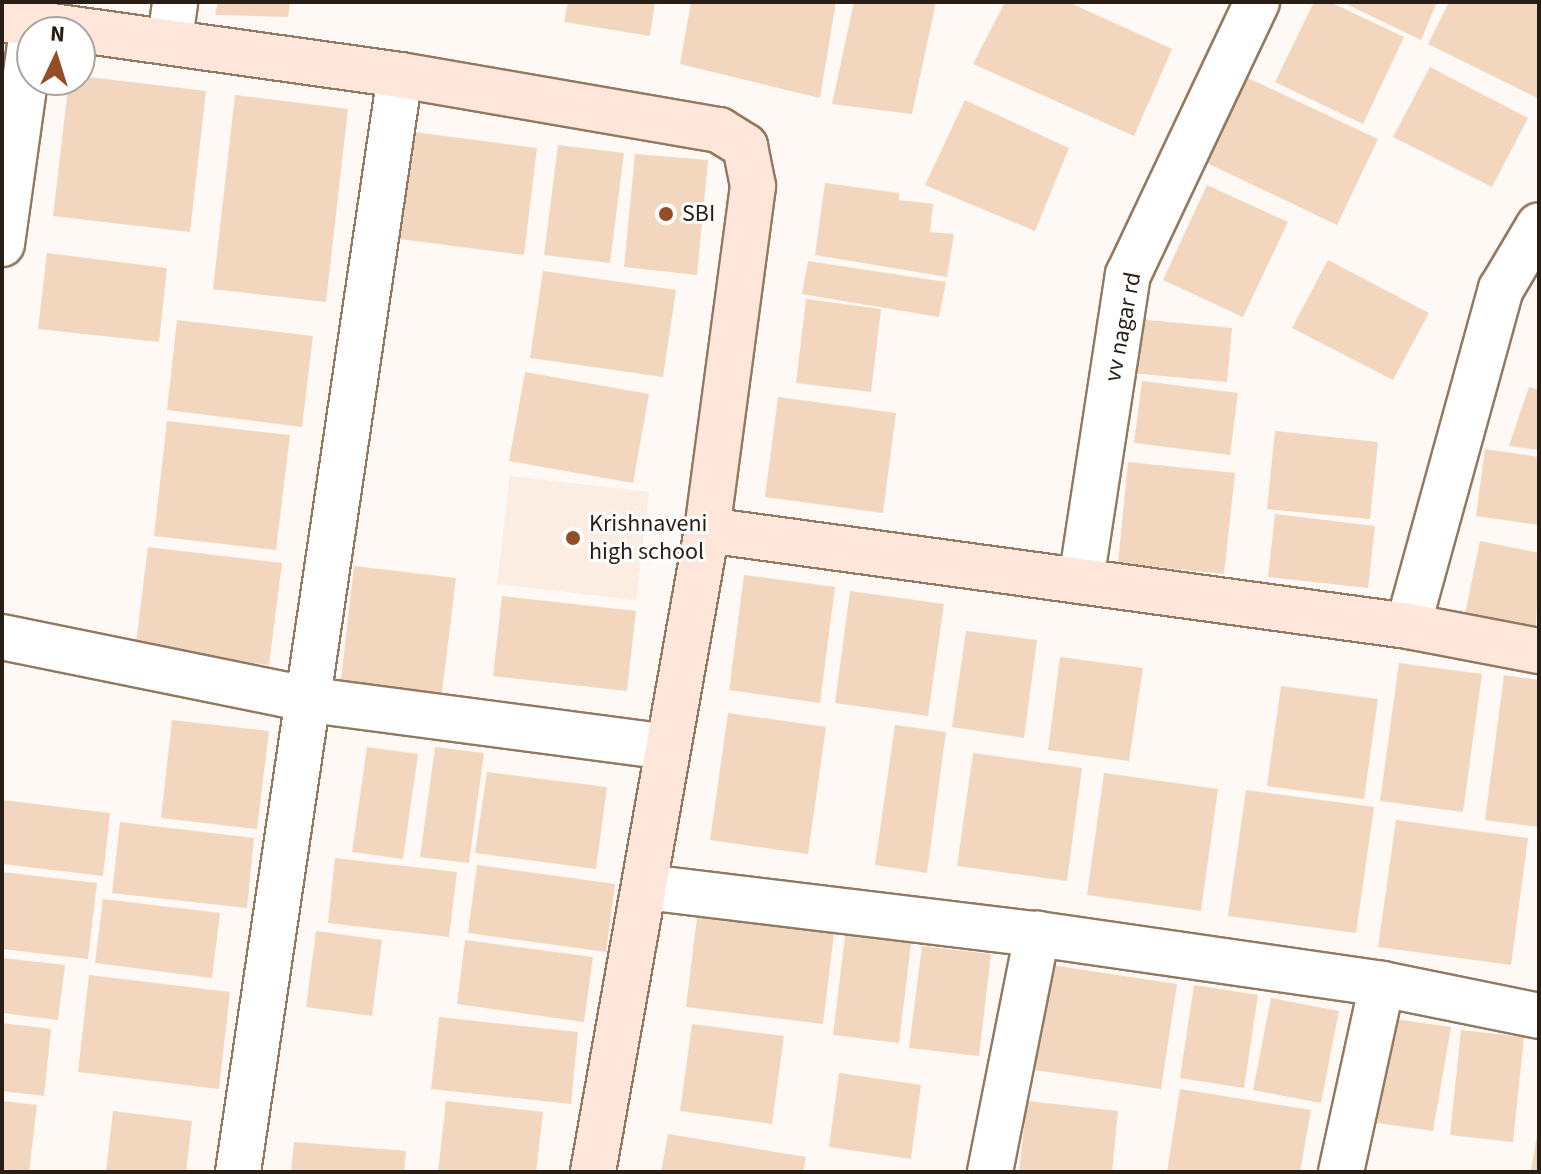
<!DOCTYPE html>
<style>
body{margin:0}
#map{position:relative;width:1541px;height:1174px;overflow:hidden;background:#fef9f4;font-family:"Source Sans 3",sans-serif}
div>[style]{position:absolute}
.built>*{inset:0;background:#fbede1}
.building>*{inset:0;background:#f2d6bd}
.roads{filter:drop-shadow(2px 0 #927962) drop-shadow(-2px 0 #927962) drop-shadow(0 2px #927962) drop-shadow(0 -2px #927962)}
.street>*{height:44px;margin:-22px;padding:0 22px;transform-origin:22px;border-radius:22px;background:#fff}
.secondary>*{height:44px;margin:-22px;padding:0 22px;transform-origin:22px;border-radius:22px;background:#fee6da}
.dots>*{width:22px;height:22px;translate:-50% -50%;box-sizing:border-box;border:4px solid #fff;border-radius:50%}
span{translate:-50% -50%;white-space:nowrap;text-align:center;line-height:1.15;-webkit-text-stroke:6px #fff;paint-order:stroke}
.poi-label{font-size:24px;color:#281e15}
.left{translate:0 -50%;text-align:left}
.street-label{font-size:24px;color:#281e15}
.frame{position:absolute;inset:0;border:4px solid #281e15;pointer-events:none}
.north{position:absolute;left:16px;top:16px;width:80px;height:80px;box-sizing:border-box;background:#fff;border:2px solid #a9a5a1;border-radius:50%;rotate:4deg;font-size:22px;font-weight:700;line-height:32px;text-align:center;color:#281e15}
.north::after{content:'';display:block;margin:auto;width:28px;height:36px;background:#944e26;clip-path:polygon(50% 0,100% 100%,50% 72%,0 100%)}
</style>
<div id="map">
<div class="built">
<i style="clip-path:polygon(510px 476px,649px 492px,636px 600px,497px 584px)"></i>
</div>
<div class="building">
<i style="clip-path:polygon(218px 2px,290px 2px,288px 17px,215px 15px)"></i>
<i style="clip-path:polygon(568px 2px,655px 2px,650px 36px,564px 22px)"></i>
<i style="clip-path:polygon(691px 2px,836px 2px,820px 98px,680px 64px)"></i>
<i style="clip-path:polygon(854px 2px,936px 2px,912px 114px,832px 104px)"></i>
<i style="clip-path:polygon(1005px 2px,1068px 2px,1172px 49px,1134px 136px,973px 64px)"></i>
<i style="clip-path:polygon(1314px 2px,1330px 2px,1404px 37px,1363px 124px,1275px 82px)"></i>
<i style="clip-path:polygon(1342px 2px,1437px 2px,1421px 40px)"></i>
<i style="clip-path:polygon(1449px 2px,1539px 2px,1539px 99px,1428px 44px)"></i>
<i style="clip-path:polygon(1430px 67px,1528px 118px,1492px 187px,1393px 137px)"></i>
<i style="clip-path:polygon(80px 76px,206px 91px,190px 232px,53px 216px,69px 80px)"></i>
<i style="clip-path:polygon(1246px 77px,1378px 139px,1337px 225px,1205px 162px)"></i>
<i style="clip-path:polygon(235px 95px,348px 109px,326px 302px,213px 289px)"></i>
<i style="clip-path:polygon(965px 100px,1069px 148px,1035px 231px,925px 185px)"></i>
<i style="clip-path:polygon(413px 132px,537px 148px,524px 255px,399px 239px)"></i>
<i style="clip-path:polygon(558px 145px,624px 153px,610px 263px,544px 255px)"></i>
<i style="clip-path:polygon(635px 154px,708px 160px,697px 275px,624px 267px)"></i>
<i style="clip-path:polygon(825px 183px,899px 193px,899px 200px,933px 204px,930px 232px,954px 234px,947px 277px,815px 255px)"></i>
<i style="clip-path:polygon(1207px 185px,1288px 222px,1243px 317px,1163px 280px)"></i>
<i style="clip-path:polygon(47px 253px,167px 268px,159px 342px,38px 329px)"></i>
<i style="clip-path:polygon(1328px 260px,1429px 313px,1393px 380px,1292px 328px)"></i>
<i style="clip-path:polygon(808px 261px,946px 282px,939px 317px,802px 294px)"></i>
<i style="clip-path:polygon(543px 271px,676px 290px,663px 377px,530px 358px)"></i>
<i style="clip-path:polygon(806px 299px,881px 309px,871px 392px,796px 383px)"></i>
<i style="clip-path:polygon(1126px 318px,1232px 328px,1227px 382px,1121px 372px)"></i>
<i style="clip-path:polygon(177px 320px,313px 336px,302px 427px,167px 410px)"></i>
<i style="clip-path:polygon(525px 372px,649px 394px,633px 483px,509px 461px)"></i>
<i style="clip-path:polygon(1142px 381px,1238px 393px,1230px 455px,1134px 443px)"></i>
<i style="clip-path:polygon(1529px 387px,1539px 390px,1539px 450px,1509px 446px)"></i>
<i style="clip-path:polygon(778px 397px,896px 413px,883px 513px,765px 497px)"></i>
<i style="clip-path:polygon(167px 421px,290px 435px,276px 550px,154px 536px)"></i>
<i style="clip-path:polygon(1275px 431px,1378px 442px,1370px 519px,1267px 509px)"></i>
<i style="clip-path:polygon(1485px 449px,1539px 457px,1539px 525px,1476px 516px)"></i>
<i style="clip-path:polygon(1128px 462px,1235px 473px,1224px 574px,1118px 563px)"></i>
<i style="clip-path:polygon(1275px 514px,1375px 526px,1368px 588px,1268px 577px)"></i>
<i style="clip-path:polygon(1480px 541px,1539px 553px,1536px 626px,1465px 614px)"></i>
<i style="clip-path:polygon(148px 547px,282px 563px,269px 665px,135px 650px)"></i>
<i style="clip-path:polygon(354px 566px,456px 578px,441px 700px,340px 687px)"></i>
<i style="clip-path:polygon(744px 575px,835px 587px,820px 703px,729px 690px)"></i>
<i style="clip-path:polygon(850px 591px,944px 604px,928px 716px,835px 703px)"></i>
<i style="clip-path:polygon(502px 596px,636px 611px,627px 691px,493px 676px)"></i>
<i style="clip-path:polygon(966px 631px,1037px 640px,1024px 738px,952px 727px)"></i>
<i style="clip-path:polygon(1060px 657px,1143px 668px,1129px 761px,1048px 750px)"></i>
<i style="clip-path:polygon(1399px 663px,1482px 674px,1463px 812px,1380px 801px)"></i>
<i style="clip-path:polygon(1504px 675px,1539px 680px,1539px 827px,1485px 820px)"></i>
<i style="clip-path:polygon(1281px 686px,1378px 699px,1364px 799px,1267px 786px)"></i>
<i style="clip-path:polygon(728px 713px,826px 727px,808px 854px,710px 840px)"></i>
<i style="clip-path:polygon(172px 720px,269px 731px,257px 829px,161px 818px)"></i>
<i style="clip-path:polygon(895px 725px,946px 732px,927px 873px,875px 865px)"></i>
<i style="clip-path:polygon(367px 747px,418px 754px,403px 859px,352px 852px)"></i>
<i style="clip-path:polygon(435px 747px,484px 753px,469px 863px,420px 857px)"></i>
<i style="clip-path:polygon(973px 753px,1082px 768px,1067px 881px,957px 866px)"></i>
<i style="clip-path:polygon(487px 772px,607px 787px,596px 869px,475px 853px)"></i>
<i style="clip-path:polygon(1104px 773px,1218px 789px,1201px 911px,1087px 895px)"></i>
<i style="clip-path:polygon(1246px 790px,1374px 807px,1356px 933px,1228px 916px)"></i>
<i style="clip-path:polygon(2px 800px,110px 813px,103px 876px,2px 864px)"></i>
<i style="clip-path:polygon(1396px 820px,1528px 838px,1511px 965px,1378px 947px)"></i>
<i style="clip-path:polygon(120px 822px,254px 838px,247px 908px,112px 893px)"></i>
<i style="clip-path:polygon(335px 858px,457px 872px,449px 937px,328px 923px)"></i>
<i style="clip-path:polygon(477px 865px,615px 884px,606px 952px,468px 933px)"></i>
<i style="clip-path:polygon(2px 872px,97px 883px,88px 959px,2px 949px)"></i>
<i style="clip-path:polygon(103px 899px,220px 913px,212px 978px,95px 963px)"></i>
<i style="clip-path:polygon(698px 909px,835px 925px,823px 1024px,686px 1007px)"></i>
<i style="clip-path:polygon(846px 928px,912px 936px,899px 1043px,833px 1035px)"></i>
<i style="clip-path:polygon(316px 931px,382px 940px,372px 1016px,306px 1007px)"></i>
<i style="clip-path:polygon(465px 940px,593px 957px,584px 1022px,457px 1004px)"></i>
<i style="clip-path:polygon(922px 946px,991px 954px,979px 1056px,909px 1048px)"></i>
<i style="clip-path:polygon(2px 958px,65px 965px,58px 1020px,2px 1013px)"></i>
<i style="clip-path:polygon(1051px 965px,1177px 984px,1161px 1089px,1035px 1070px)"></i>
<i style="clip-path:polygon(89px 975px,230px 992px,219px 1089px,78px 1072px)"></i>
<i style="clip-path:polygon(1194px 985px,1258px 995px,1244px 1088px,1180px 1078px)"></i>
<i style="clip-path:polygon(1271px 998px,1339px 1011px,1321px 1103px,1253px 1090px)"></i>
<i style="clip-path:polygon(439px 1017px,578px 1032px,571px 1104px,431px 1089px)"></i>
<i style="clip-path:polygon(1394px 1019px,1451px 1027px,1433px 1131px,1377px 1123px)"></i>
<i style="clip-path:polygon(2px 1023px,51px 1029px,44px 1096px,2px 1091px)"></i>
<i style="clip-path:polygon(692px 1024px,784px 1036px,772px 1124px,680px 1111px)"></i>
<i style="clip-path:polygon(1461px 1030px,1524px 1037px,1513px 1142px,1450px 1135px)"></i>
<i style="clip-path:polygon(839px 1073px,921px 1085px,911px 1159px,829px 1147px)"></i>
<i style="clip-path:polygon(1180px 1089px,1311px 1110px,1300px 1172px,1167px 1172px)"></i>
<i style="clip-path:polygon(2px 1101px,37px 1105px,29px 1172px,2px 1169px)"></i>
<i style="clip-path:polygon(446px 1101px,543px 1112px,536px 1172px,438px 1172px)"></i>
<i style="clip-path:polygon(1027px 1101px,1118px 1111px,1112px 1172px,1019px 1172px)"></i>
<i style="clip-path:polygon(113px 1111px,192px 1121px,186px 1172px,106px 1172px)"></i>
<i style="clip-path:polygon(1539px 1124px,1539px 1171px,1531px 1170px)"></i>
<i style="clip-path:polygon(668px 1134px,806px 1157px,803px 1172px,661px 1172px)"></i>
<i style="clip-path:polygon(294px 1142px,406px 1151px,404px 1172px,291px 1172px)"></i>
</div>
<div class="roads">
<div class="street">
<i style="left:170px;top:39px;width:37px;rotate:-82deg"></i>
<i style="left:2px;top:244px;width:222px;rotate:-82deg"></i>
<i style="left:1081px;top:581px;width:310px;rotate:-81.3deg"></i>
<i style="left:1128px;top:275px;width:302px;rotate:-64.7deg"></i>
<i style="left:1408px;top:626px;width:350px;rotate:-74.6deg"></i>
<i style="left:1501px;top:289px;width:74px;rotate:-59.3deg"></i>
<i style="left:2px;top:637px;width:315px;rotate:11.5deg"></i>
<i style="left:311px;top:700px;width:358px;rotate:7.5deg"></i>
<i style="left:646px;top:887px;width:394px;rotate:6.9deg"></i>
<i style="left:1037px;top:934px;width:349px;rotate:8.2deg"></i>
<i style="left:1382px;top:984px;width:160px;rotate:11.5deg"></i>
<i style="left:238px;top:1172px;width:1109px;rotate:-81.6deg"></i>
<i style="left:990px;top:1172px;width:243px;rotate:-78.8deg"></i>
<i style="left:1341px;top:1172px;width:192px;rotate:-77.7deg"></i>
</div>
<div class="secondary">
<i style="left:2px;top:19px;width:402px;rotate:8deg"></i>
<i style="left:400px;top:75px;width:324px;rotate:9.8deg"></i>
<i style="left:719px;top:130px;width:31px;rotate:32deg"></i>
<i style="left:745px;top:146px;width:41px;rotate:78.7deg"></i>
<i style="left:753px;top:186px;width:347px;rotate:97.6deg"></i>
<i style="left:707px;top:530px;width:652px;rotate:100.07deg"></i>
<i style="left:707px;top:530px;width:708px;rotate:7.8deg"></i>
<i style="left:1408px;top:626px;width:133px;rotate:10.8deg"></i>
</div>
</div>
<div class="dots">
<i style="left:666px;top:214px;background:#944e26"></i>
<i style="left:573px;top:538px;background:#944e26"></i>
</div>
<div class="poi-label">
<span class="left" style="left:682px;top:214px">SBI</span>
<span class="left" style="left:589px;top:538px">Krishnaveni<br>high school</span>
</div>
<div class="street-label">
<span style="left:1123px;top:327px;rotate:-79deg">vv nagar rd</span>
</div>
<div class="frame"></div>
<div class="north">N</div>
</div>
